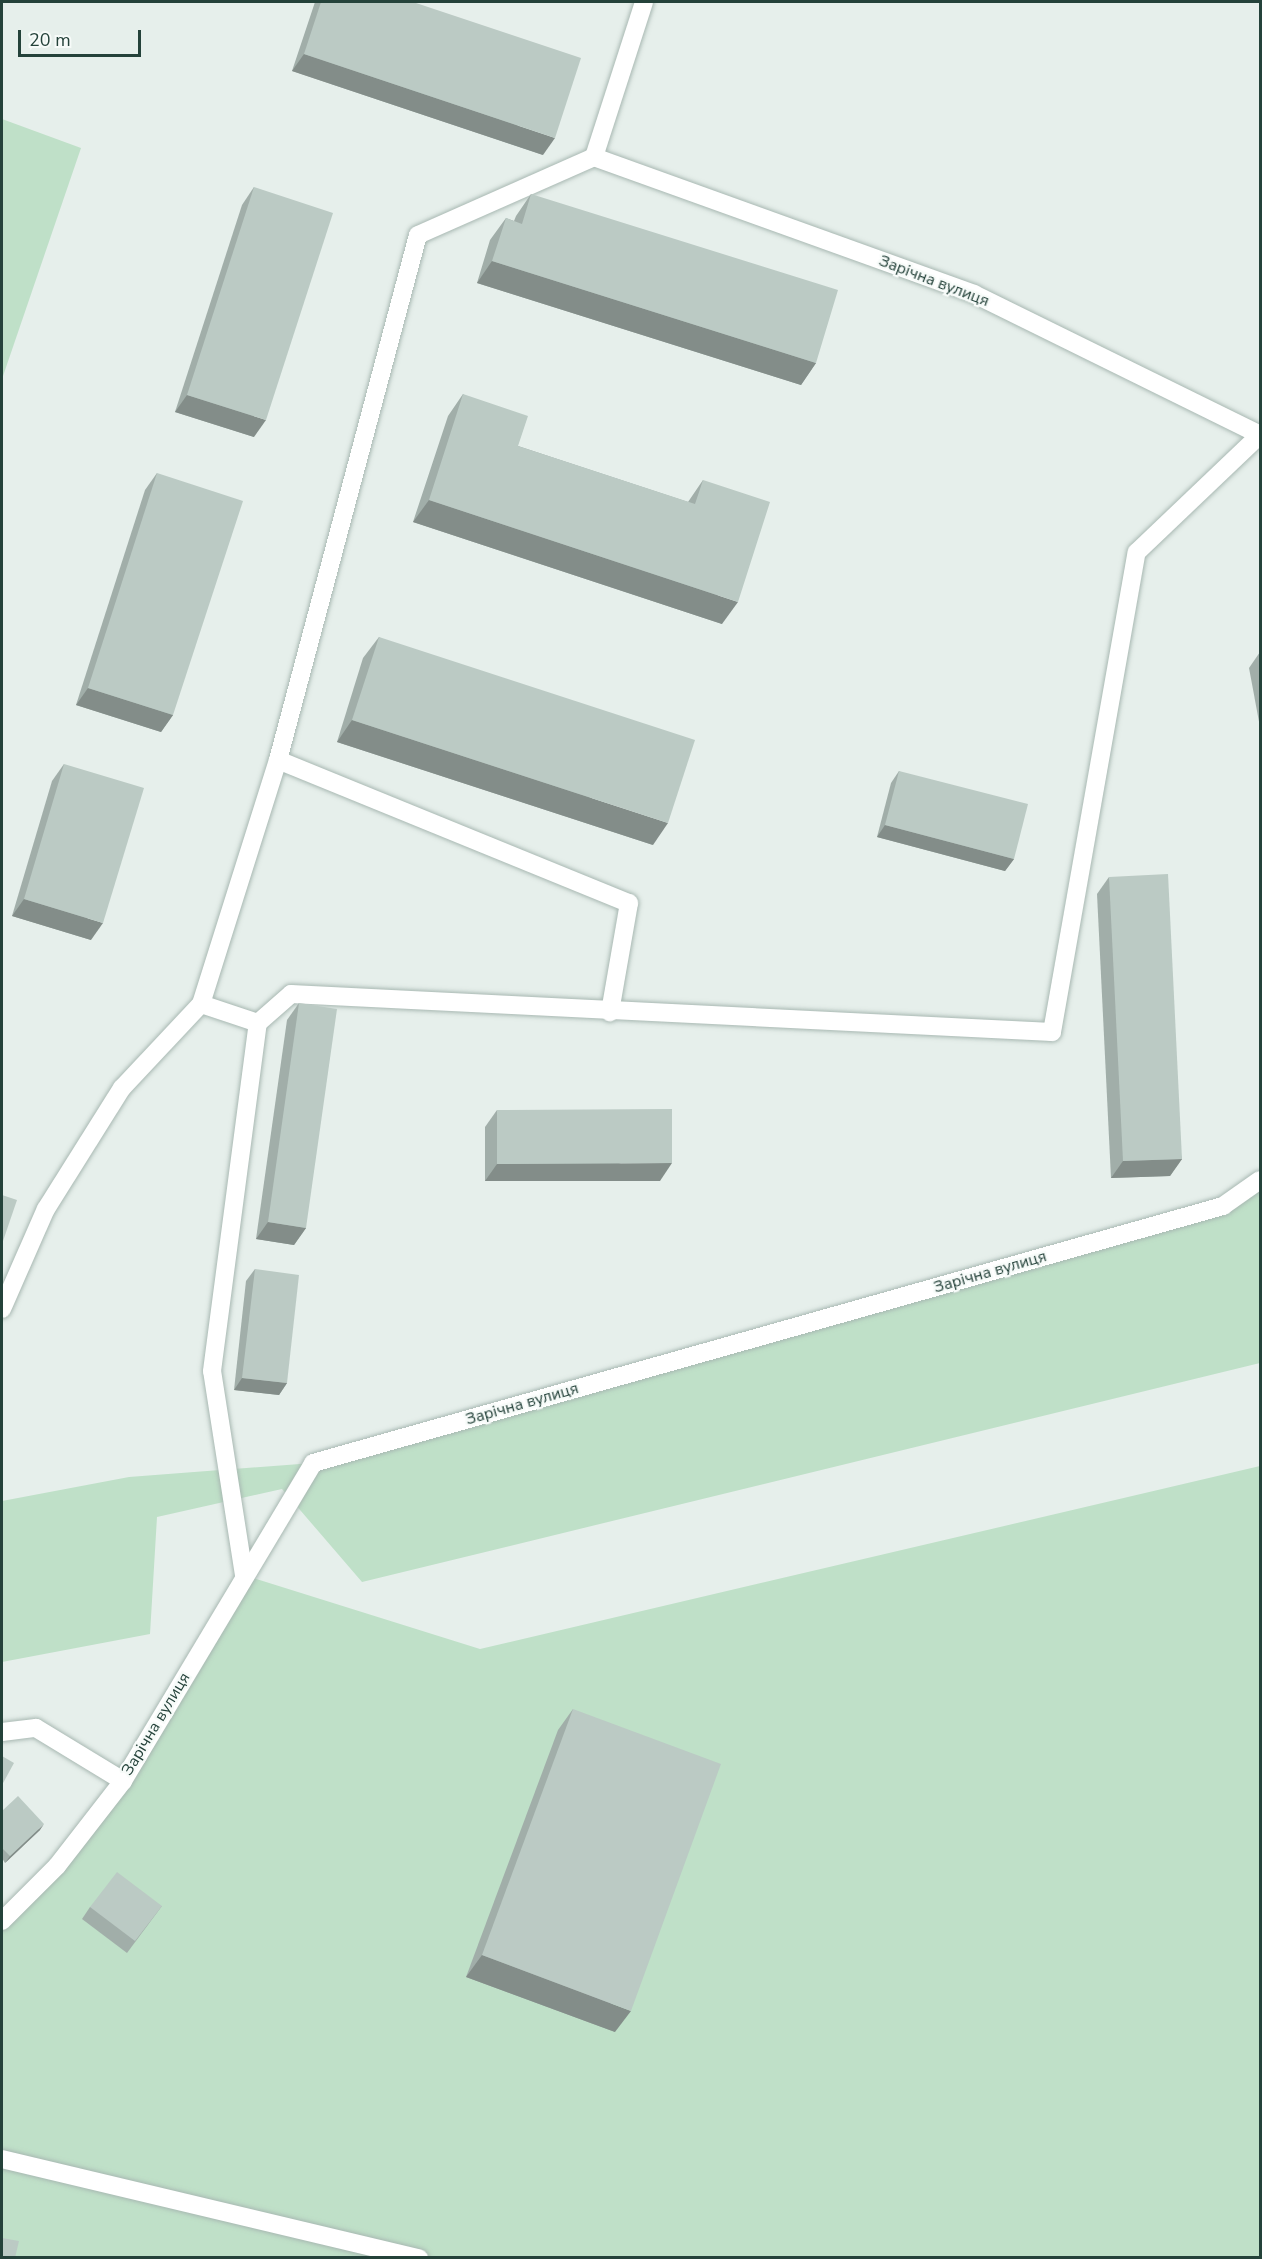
<!DOCTYPE html>
<html>
<head>
<meta charset="utf-8">
<style>
	body { margin:0 }
	#map { position:relative; width:1262px; height:2259px; overflow:hidden; background:#e6efeb; font-family:"Nunito Sans",sans-serif }
	div>[style] { position:absolute }
	.green>* { inset:0; background:#bfe0c8 }
	.roads { filter:drop-shadow(0 0 2px #a8b8b2) drop-shadow(0 0 2px #a8b8b2) }
	.lane>* { height:18px; margin:-9px; padding:0 9px; transform-origin:9px; border-radius:9px; background:#fff }
	.street>* { height:18px; margin:-9px; padding:0 9px; transform-origin:9px; border-radius:9px; background:#fff }
	.wall>* { inset:0; background:#a1aea9 }
	.shaded-wall>* { inset:0; background:#838d89 }
	.building>* { inset:0; background:#bbcac4 }
	span { translate:-50% -50%; white-space:nowrap; text-align:center; line-height:1.15; -webkit-text-stroke:4.5px #f7fbf9; paint-order:stroke }
	.street-label { font-size:16px; color:#24423a }
	.frame { position:absolute; inset:0; border:3px solid #24423a; pointer-events:none }
	.scale { position:absolute; left:18px; top:30px; width:123px; height:27px; box-sizing:border-box; border:3px solid #24423a; border-top:0; padding-left:8px; font-size:18px; line-height:21px; white-space:nowrap; color:#24423a; -webkit-text-stroke:4px #f7fbf9; paint-order:stroke }
</style>
</head>
<body>
<div id="map">
	<div class="green">
		<div style="clip-path:polygon(2px 119px,81px 148px,2px 379px)"></div>
		<div style="clip-path:polygon(1260px 1190px,1260px 1363px,362px 1582px,282px 1489px,157px 1517px,150px 1634px,2px 1662px,2px 1501px,129px 1477px,313px 1463px)"></div>
		<div style="clip-path:polygon(1260px 1466px,1260px 2257px,2px 2257px,2px 1921px,89px 1826px,244px 1575px,480px 1649px)"></div>
	</div>
	<div class="roads">
		<div class="lane">
			<div style="left:278px;top:760px;width:379px;rotate:22.2deg"></div>
			<div style="left:629px;top:903px;width:111px;rotate:99.9deg"></div>
			<div style="left:258px;top:1023px;width:44px;rotate:-41.3deg"></div>
			<div style="left:291px;top:994px;width:762px;rotate:2.86deg"></div>
			<div style="left:1052px;top:1032px;width:487px;rotate:-80deg"></div>
			<div style="left:1137px;top:552px;width:170px;rotate:-43.6deg"></div>
			<div style="left:2px;top:1309px;width:109px;rotate:-66.3deg"></div>
			<div style="left:46px;top:1209px;width:143px;rotate:-57.9deg"></div>
			<div style="left:122px;top:1088px;width:115px;rotate:-46.8deg"></div>
			<div style="left:244px;top:1575px;width:206px;rotate:-98.9deg"></div>
			<div style="left:212px;top:1371px;width:351px;rotate:-82.5deg"></div>
			<div style="left:258px;top:1023px;width:60px;rotate:-161.6deg"></div>
			<div style="left:201px;top:1004px;width:256px;rotate:-72.5deg"></div>
			<div style="left:278px;top:760px;width:543px;rotate:-75.07deg"></div>
			<div style="left:418px;top:235px;width:193px;rotate:-23.9deg"></div>
			<div style="left:594px;top:157px;width:163px;rotate:-72.1deg"></div>
			<div style="left:2px;top:1732px;width:34px;rotate:-7deg"></div>
			<div style="left:36px;top:1728px;width:102px;rotate:31.3deg"></div>
			<div style="left:2px;top:2159px;width:429px;rotate:13.4deg"></div>
		</div>
		<div class="street">
			<div style="left:594px;top:157px;width:404px;rotate:19.8deg"></div>
			<div style="left:974px;top:294px;width:319px;rotate:26.2deg"></div>
			<div style="left:2px;top:1921px;width:78px;rotate:-45deg"></div>
			<div style="left:57px;top:1866px;width:108px;rotate:-52.2deg"></div>
			<div style="left:123px;top:1781px;width:370px;rotate:-59.1deg"></div>
			<div style="left:313px;top:1463px;width:946px;rotate:-15.77deg"></div>
			<div style="left:1223px;top:1206px;width:45px;rotate:-35.1deg"></div>
		</div>
	</div>
	<div class="wall">
		<div style="clip-path:polygon(315px 2px,413px 2px,543px 155px,292px 71px)"></div>
		<div style="clip-path:polygon(254px 187px,254px 437px,175px 412px,242px 205px)"></div>
		<div style="clip-path:polygon(531px 194px,816px 363px,801px 385px,477px 283px,490px 240px,506px 218px,514px 221px,516px 216px)"></div>
		<div style="clip-path:polygon(463px 394px,518px 446px,688px 502px,703px 480px,722px 624px,413px 522px,448px 416px)"></div>
		<div style="clip-path:polygon(157px 473px,173px 715px,161px 732px,76px 705px,145px 490px)"></div>
		<div style="clip-path:polygon(379px 637px,653px 845px,337px 742px,363px 658px)"></div>
		<div style="clip-path:polygon(1260px 652px,1260px 727px,1249px 668px)"></div>
		<div style="clip-path:polygon(64px 764px,91px 940px,12px 916px,52px 781px)"></div>
		<div style="clip-path:polygon(899px 771px,1014px 859px,1005px 871px,877px 837px,891px 783px)"></div>
		<div style="clip-path:polygon(1109px 877px,1182px 1159px,1170px 1176px,1111px 1178px,1097px 894px)"></div>
		<div style="clip-path:polygon(299px 1003px,306px 1228px,294px 1245px,256px 1239px,287px 1020px)"></div>
		<div style="clip-path:polygon(497px 1110px,660px 1181px,485px 1181px,485px 1127px)"></div>
		<div style="clip-path:polygon(255px 1269px,287px 1383px,279px 1395px,234px 1390px,246px 1281px)"></div>
		<div style="clip-path:polygon(573px 1709px,615px 2032px,466px 1977px,558px 1730px)"></div>
		<div style="clip-path:polygon(2px 1811px,40px 1830px,5px 1863px,2px 1858px)"></div>
		<div style="clip-path:polygon(162px 1906px,127px 1953px,82px 1919px,90px 1907px)"></div>
	</div>
	<div class="shaded-wall">
		<div style="clip-path:polygon(304px 54px,555px 138px,543px 155px,292px 71px)"></div>
		<div style="clip-path:polygon(492px 261px,816px 363px,801px 385px,477px 283px)"></div>
		<div style="clip-path:polygon(187px 395px,266px 420px,254px 437px,175px 412px)"></div>
		<div style="clip-path:polygon(429px 500px,738px 602px,722px 624px,413px 522px)"></div>
		<div style="clip-path:polygon(88px 688px,173px 715px,161px 732px,76px 705px)"></div>
		<div style="clip-path:polygon(352px 720px,668px 823px,653px 845px,337px 742px)"></div>
		<div style="clip-path:polygon(885px 825px,1014px 859px,1005px 871px,877px 837px)"></div>
		<div style="clip-path:polygon(24px 899px,103px 923px,91px 940px,12px 916px)"></div>
		<div style="clip-path:polygon(1182px 1159px,1170px 1176px,1111px 1178px,1123px 1161px)"></div>
		<div style="clip-path:polygon(672px 1163px,660px 1181px,485px 1181px,497px 1164px)"></div>
		<div style="clip-path:polygon(268px 1222px,306px 1228px,294px 1245px,256px 1239px)"></div>
		<div style="clip-path:polygon(242px 1378px,287px 1383px,279px 1395px,234px 1390px)"></div>
		<div style="clip-path:polygon(44px 1824px,40px 1830px,5px 1863px,10px 1856px)"></div>
		<div style="clip-path:polygon(482px 1955px,631px 2011px,615px 2032px,466px 1977px)"></div>
	</div>
	<div class="building">
		<div style="clip-path:polygon(321px 2px,413px 2px,581px 58px,555px 138px,304px 54px)"></div>
		<div style="clip-path:polygon(254px 187px,333px 213px,266px 420px,187px 395px)"></div>
		<div style="clip-path:polygon(531px 194px,838px 290px,816px 363px,492px 261px,506px 218px,522px 224px)"></div>
		<div style="clip-path:polygon(463px 394px,528px 416px,518px 446px,695px 504px,703px 480px,770px 502px,738px 602px,429px 500px)"></div>
		<div style="clip-path:polygon(157px 473px,243px 501px,173px 715px,88px 688px)"></div>
		<div style="clip-path:polygon(379px 637px,695px 740px,668px 823px,352px 720px)"></div>
		<div style="clip-path:polygon(64px 764px,144px 788px,103px 923px,24px 899px)"></div>
		<div style="clip-path:polygon(899px 771px,1028px 804px,1014px 859px,885px 825px)"></div>
		<div style="clip-path:polygon(1168px 874px,1182px 1159px,1123px 1161px,1109px 877px)"></div>
		<div style="clip-path:polygon(299px 1003px,337px 1009px,306px 1228px,268px 1222px)"></div>
		<div style="clip-path:polygon(672px 1109px,672px 1163px,497px 1164px,497px 1110px)"></div>
		<div style="clip-path:polygon(2px 1195px,17px 1200px,2px 1244px)"></div>
		<div style="clip-path:polygon(255px 1269px,299px 1275px,287px 1383px,242px 1378px)"></div>
		<div style="clip-path:polygon(573px 1709px,721px 1764px,631px 2011px,482px 1955px)"></div>
		<div style="clip-path:polygon(2px 1756px,14px 1763px,2px 1785px)"></div>
		<div style="clip-path:polygon(18px 1796px,44px 1824px,10px 1856px,2px 1848px,2px 1811px)"></div>
		<div style="clip-path:polygon(117px 1872px,162px 1906px,135px 1941px,90px 1907px)"></div>
		<div style="clip-path:polygon(2px 2238px,19px 2241px,15px 2258px,2px 2258px)"></div>
	</div>
	<div class="street-label">
		<span style="left:934px;top:281px;rotate:21deg">Зарічна вулиця</span>
		<span style="left:990px;top:1272px;rotate:-16deg">Зарічна вулиця</span>
		<span style="left:522px;top:1404px;rotate:-16deg">Зарічна вулиця</span>
		<span style="left:156px;top:1724px;rotate:-59deg">Зарічна вулиця</span>
	</div>
	<div class="frame"></div>
	<div class="scale">20 m</div>
</div>
</body>
</html>
